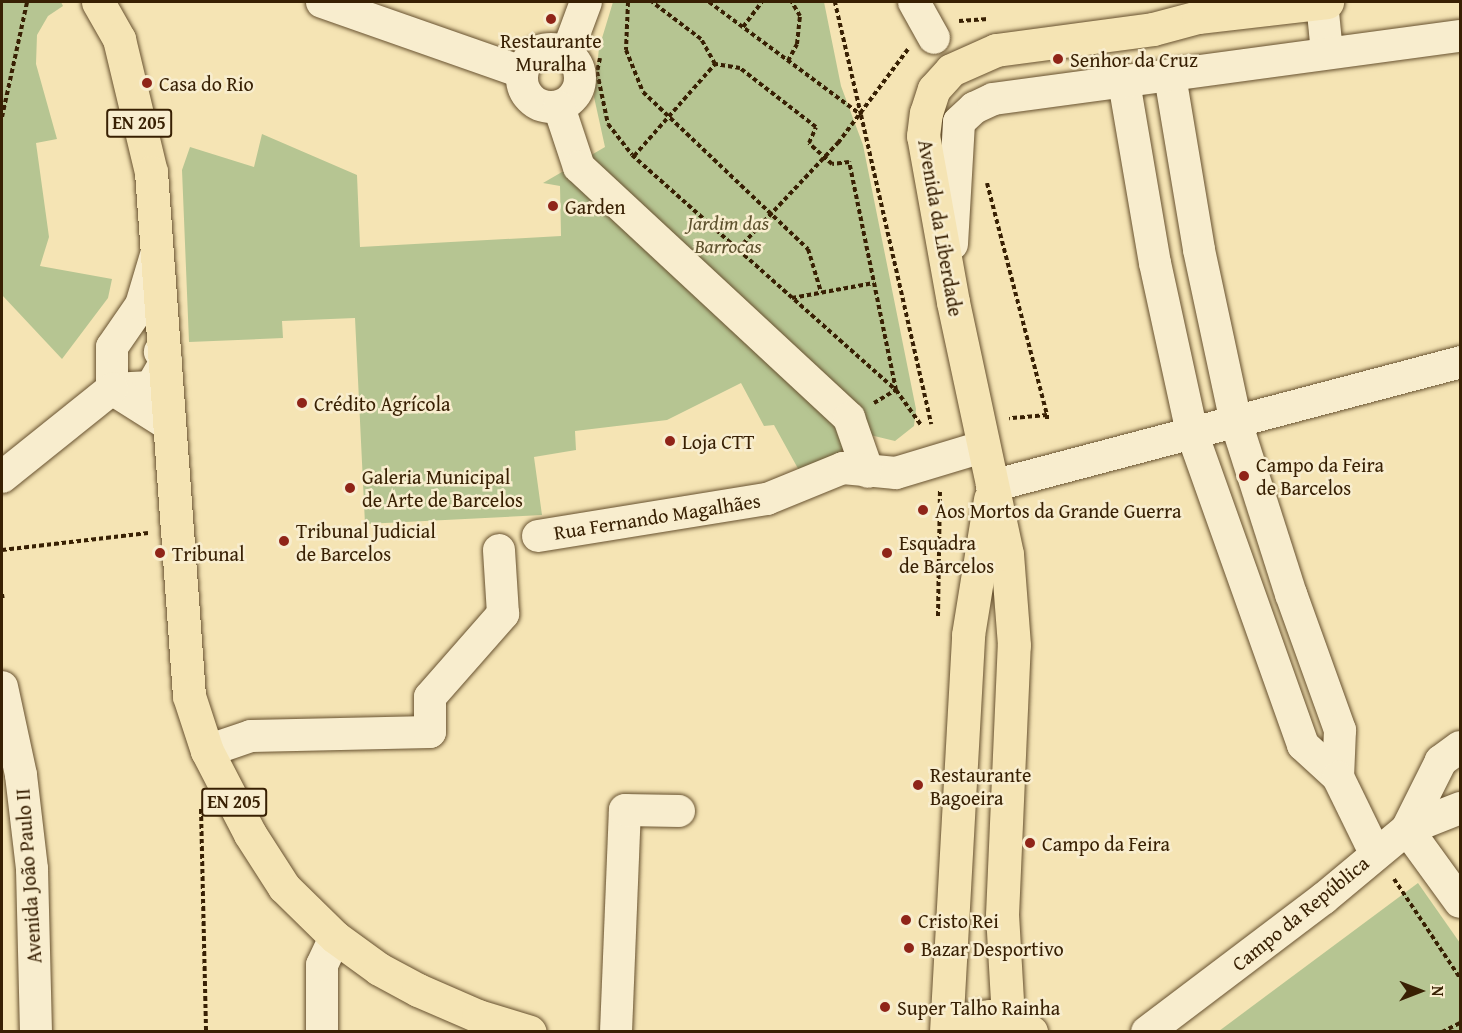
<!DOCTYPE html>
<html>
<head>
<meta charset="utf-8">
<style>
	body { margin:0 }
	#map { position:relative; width:1462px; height:1033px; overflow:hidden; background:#f5e4b4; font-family:"Gentium Book Plus",serif }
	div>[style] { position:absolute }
	.green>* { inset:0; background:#b6c592 }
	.path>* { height:4px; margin-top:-2px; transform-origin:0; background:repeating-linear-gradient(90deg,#382003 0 4.5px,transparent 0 7.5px) }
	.roads { filter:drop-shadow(0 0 2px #67512f) drop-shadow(0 0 2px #67512f) }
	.minor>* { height:32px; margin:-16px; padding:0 16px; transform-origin:16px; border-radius:16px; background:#f8edce }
	.minor>.ring { margin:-16px; padding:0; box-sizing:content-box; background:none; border:32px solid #f8edce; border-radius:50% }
	.major>* { height:33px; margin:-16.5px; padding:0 16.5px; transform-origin:16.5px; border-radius:16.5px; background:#f5e4b4 }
	.dots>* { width:16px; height:16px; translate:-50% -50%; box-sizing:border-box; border:3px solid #f8edce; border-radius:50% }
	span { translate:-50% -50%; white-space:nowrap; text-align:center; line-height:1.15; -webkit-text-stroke:5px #f8edce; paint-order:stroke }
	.shield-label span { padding:2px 4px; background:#f8edce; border:2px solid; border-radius:4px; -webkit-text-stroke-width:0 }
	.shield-label { font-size:18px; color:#382003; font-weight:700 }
	.poi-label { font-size:20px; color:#382003 }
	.left { translate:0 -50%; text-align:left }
	.park-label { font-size:20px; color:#5e522e; font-style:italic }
	.street-label { font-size:20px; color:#382003 }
	.frame { position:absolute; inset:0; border:3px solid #382003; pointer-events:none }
	.north { position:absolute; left:1390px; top:961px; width:60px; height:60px; -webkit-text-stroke:4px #f8edce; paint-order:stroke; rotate:90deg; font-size:16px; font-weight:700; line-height:24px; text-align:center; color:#382003 }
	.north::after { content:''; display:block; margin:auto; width:21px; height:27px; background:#382003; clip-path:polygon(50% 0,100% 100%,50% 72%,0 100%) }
</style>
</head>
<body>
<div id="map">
	<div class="green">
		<div style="clip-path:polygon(2px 2px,61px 2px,63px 6px,48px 16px,37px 35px,36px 64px,57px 139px,36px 143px,49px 237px,40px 266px,112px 279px,108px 298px,62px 359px,2px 295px)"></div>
		<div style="clip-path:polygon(613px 2px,824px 2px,841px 86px,863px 145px,916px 409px,914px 426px,895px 441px,870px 435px,801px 474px,774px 425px,764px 426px,741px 383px,667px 420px,575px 431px,576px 450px,534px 457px,542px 515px,365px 524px,355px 318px,282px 321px,283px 338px,189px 342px,182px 170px,190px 147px,254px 167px,262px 134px,357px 175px,360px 247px,561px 236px,560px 186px,543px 183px,605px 147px,594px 97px,599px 48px)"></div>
		<div style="clip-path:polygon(1418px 883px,1460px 943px,1460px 1031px,1219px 1031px)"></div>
	</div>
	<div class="path">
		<div style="left:628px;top:2px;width:48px;rotate:92.4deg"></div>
		<div style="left:626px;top:50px;width:45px;rotate:68deg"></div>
		<div style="left:643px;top:92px;width:228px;rotate:43.6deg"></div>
		<div style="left:808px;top:249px;width:45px;rotate:73.2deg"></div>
		<div style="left:709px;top:2px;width:189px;rotate:36.6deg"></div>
		<div style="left:861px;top:115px;width:116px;rotate:-103deg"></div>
		<div style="left:959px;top:21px;width:29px;rotate:-4deg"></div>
		<div style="left:743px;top:27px;width:31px;rotate:-53deg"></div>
		<div style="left:600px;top:58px;width:14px;rotate:102deg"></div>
		<div style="left:597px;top:72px;width:53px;rotate:78.1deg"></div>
		<div style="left:608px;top:124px;width:39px;rotate:52deg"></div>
		<div style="left:632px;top:155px;width:353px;rotate:41.7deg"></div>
		<div style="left:896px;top:390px;width:233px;rotate:-101.6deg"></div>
		<div style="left:849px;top:162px;width:17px;rotate:173deg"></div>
		<div style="left:832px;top:164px;width:31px;rotate:-138deg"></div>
		<div style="left:809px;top:143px;width:17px;rotate:-66deg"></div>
		<div style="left:816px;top:127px;width:96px;rotate:-142.2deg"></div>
		<div style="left:740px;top:68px;width:25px;rotate:-171deg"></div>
		<div style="left:715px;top:64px;width:29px;rotate:-119deg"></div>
		<div style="left:701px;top:39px;width:61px;rotate:-142.9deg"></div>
		<div style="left:788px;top:61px;width:19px;rotate:-62deg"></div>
		<div style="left:797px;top:44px;width:28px;rotate:-84deg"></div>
		<div style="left:800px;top:16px;width:16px;rotate:-120deg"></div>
		<div style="left:861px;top:115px;width:317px;rotate:77.2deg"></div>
		<div style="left:2px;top:117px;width:118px;rotate:-77.7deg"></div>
		<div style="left:634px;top:156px;width:123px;rotate:-48.6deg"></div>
		<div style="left:987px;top:183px;width:240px;rotate:75.5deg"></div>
		<div style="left:1047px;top:415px;width:38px;rotate:175deg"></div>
		<div style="left:738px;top:249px;width:146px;rotate:-46.7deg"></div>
		<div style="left:838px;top:143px;width:117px;rotate:-53.3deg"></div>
		<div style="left:792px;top:298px;width:83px;rotate:-10.4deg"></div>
		<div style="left:874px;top:403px;width:26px;rotate:-31deg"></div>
		<div style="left:896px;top:390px;width:43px;rotate:54.5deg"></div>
		<div style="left:1047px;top:415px;width:7px;rotate:90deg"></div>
		<div style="left:2px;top:550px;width:147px;rotate:-6.6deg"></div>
		<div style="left:2px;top:594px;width:7px;rotate:82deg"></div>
		<div style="left:938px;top:616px;width:125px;rotate:-89.1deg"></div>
		<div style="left:201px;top:809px;width:223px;rotate:88.7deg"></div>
		<div style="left:1394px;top:879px;width:119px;rotate:56.3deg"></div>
		<div style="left:1442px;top:1032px;width:20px;rotate:-27deg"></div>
	</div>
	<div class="roads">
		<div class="minor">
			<div style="left:322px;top:2px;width:212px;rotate:19.3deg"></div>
			<div style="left:914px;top:2px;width:41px;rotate:60.9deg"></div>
			<div style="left:1322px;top:2px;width:51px;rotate:84.4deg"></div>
			<div class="ring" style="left:522px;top:49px;width:26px;height:26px"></div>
			<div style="left:567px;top:53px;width:54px;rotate:-69.6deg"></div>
			<div style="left:1170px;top:76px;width:176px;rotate:80.5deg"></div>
			<div style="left:1199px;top:250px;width:176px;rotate:77.9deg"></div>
			<div style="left:1236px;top:422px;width:181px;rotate:72.3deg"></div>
			<div style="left:1291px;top:594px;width:145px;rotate:70.2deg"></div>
			<div style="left:1340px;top:730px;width:47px;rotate:92.4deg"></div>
			<div style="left:1124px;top:82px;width:184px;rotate:80.3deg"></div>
			<div style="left:1155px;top:263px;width:174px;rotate:77.7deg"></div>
			<div style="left:1192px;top:433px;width:331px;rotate:70.4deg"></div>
			<div style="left:1303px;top:745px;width:47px;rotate:42.4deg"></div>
			<div style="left:1338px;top:777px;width:85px;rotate:64deg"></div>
			<div style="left:559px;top:107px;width:63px;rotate:71.6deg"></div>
			<div style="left:579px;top:167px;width:369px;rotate:42.9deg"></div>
			<div style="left:849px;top:418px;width:57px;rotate:70.6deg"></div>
			<div style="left:952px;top:244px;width:122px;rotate:-86.7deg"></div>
			<div style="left:959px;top:122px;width:21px;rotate:-43deg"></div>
			<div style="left:974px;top:108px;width:21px;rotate:-25deg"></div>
			<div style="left:993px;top:99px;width:471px;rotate:-7.7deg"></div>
			<div style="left:112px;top:389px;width:42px;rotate:-90deg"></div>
			<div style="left:112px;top:347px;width:51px;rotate:-55.4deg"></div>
			<div style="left:141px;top:305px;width:52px;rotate:-73.3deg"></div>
			<div style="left:112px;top:389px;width:39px;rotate:-3deg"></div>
			<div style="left:151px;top:387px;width:30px;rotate:-60deg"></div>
			<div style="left:166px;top:361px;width:11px;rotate:-124deg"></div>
			<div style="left:112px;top:389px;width:67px;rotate:32.3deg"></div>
			<div style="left:2px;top:477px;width:141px;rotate:-38.7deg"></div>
			<div style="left:992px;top:486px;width:484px;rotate:-14.8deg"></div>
			<div style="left:538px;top:536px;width:232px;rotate:-9.2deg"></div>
			<div style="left:767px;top:499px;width:82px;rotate:-22.2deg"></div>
			<div style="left:843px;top:468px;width:53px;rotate:5.4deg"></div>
			<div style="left:896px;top:473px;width:90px;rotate:-16.8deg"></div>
			<div style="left:2px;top:687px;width:90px;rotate:77.8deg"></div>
			<div style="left:21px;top:775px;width:95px;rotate:83.3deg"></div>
			<div style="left:32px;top:869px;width:163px;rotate:88.6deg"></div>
			<div style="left:1460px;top:747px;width:24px;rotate:144deg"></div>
			<div style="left:1441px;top:761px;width:76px;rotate:116.6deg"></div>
			<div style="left:1407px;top:829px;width:90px;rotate:54deg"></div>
			<div style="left:207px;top:751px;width:46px;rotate:-18.8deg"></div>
			<div style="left:251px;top:736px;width:179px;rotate:-1.3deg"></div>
			<div style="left:430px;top:732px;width:35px;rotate:-90deg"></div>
			<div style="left:430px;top:697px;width:111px;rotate:-48.7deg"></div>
			<div style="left:503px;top:614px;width:64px;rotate:-93.6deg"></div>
			<div style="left:322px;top:1032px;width:67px;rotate:-90deg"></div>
			<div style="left:322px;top:965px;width:31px;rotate:-65deg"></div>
			<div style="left:616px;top:1032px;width:222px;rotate:-87.7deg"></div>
			<div style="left:625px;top:810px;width:54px;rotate:1.1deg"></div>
			<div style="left:1147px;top:1032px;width:221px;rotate:-37.1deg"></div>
			<div style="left:1323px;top:899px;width:109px;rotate:-39.8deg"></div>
			<div style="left:1407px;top:829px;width:57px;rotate:-21.6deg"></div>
		</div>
		<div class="major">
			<div style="left:98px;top:2px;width:43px;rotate:60.4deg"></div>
			<div style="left:119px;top:39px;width:137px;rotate:76.5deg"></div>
			<div style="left:151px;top:172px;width:525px;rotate:85.85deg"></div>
			<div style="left:189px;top:696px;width:58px;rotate:71.9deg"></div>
			<div style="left:207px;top:751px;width:93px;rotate:62.6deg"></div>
			<div style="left:250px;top:834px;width:63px;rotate:57.3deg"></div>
			<div style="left:284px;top:887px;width:71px;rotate:44.4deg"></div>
			<div style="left:335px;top:937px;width:54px;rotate:36deg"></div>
			<div style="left:379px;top:969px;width:44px;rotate:28.3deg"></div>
			<div style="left:418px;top:990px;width:65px;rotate:23.4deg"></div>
			<div style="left:478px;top:1016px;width:54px;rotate:17.1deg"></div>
			<div style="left:1008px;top:1018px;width:103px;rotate:-93.3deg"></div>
			<div style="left:1002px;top:915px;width:270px;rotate:-87.5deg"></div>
			<div style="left:1014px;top:645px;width:91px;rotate:-94.4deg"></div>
			<div style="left:1007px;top:554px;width:258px;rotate:-102.1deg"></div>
			<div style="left:953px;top:302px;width:169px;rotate:-100.2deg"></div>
			<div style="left:923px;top:136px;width:23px;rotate:-83deg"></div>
			<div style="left:926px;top:113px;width:25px;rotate:-72deg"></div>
			<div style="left:934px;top:89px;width:25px;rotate:-48deg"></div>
			<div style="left:951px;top:70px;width:49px;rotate:-24deg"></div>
			<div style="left:996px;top:50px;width:158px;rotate:-7.6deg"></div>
			<div style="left:1153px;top:29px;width:47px;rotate:-14.9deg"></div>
			<div style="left:1198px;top:17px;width:130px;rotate:-6.6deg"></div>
			<div style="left:946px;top:1032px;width:398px;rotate:-86.8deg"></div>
			<div style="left:968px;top:635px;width:138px;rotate:-80.8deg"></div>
			<div style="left:951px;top:1032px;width:27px;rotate:-31deg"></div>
			<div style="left:974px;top:1018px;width:17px;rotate:-7deg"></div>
			<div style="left:991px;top:1016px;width:17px;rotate:7deg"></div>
			<div style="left:1008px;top:1018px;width:27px;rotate:31deg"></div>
		</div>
	</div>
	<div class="dots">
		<div style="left:551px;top:19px;background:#8f2418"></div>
		<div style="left:1058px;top:59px;background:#8f2418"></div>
		<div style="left:147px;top:83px;background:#8f2418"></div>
		<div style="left:553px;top:206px;background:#8f2418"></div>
		<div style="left:302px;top:403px;background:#8f2418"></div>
		<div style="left:670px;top:441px;background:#8f2418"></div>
		<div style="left:1244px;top:476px;background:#8f2418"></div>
		<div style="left:350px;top:488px;background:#8f2418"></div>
		<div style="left:923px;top:510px;background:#8f2418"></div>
		<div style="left:284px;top:541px;background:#8f2418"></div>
		<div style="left:160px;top:553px;background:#8f2418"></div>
		<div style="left:887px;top:553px;background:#8f2418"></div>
		<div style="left:918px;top:785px;background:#8f2418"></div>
		<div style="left:1030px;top:843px;background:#8f2418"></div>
		<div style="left:906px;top:920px;background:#8f2418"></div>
		<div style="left:909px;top:948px;background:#8f2418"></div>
		<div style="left:885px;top:1007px;background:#8f2418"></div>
	</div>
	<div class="shield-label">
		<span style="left:139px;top:123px">EN 205</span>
		<span style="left:234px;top:802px">EN 205</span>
	</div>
	<div class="poi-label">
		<span style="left:551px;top:52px">Restaurante<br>Muralha</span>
		<span class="left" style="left:1070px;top:59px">Senhor da Cruz</span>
		<span class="left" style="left:159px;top:83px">Casa do Rio</span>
		<span class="left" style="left:565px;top:206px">Garden</span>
		<span class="left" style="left:314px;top:403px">Crédito Agrícola</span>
		<span class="left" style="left:682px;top:441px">Loja CTT</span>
		<span class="left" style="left:1256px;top:476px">Campo da Feira<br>de Barcelos</span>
		<span class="left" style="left:362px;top:488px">Galeria Municipal<br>de Arte de Barcelos</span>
		<span class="left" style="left:935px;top:510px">Aos Mortos da Grande Guerra</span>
		<span class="left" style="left:296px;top:542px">Tribunal Judicial<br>de Barcelos</span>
		<span class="left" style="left:899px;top:554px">Esquadra<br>de Barcelos</span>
		<span class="left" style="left:172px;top:553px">Tribunal</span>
		<span class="left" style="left:930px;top:786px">Restaurante<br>Bagoeira</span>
		<span class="left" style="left:1042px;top:843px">Campo da Feira</span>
		<span class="left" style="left:918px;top:920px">Cristo Rei</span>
		<span class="left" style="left:921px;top:948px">Bazar Desportivo</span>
		<span class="left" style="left:897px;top:1007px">Super Talho Rainha</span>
	</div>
	<div class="park-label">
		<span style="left:728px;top:234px">Jardim das<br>Barrocas</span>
	</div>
	<div class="street-label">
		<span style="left:941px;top:228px;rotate:80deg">Avenida da Liberdade</span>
		<span style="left:657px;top:516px;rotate:-9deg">Rua Fernando Magalhães</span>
		<span style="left:28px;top:876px;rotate:-94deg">Avenida João Paulo II</span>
		<span style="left:1300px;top:913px;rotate:-39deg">Campo da República</span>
	</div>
	<div class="frame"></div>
	<div class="north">N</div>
</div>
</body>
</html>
